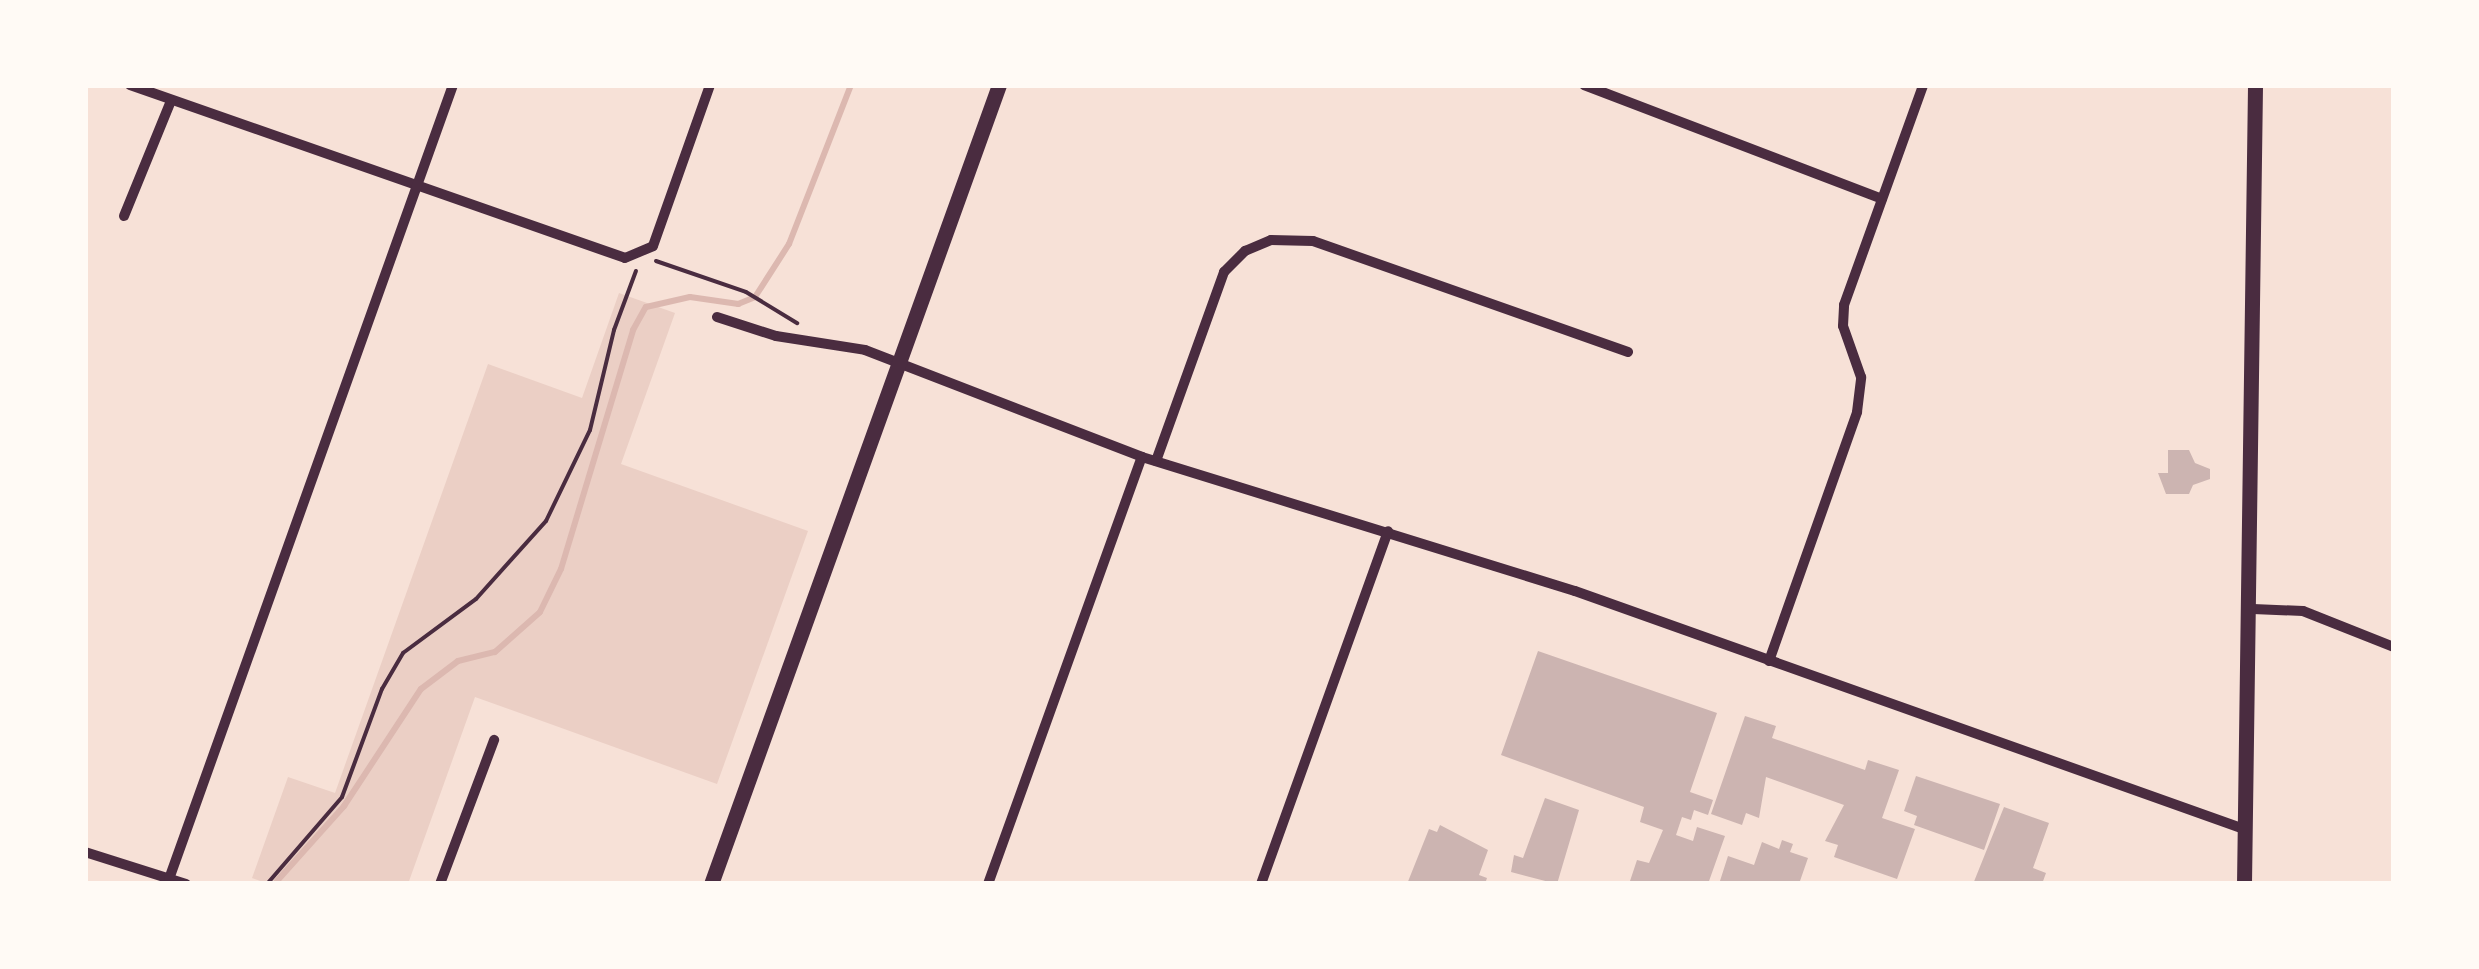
<!DOCTYPE html>
<html>
<head>
<meta charset="utf-8">
<style>
	body { margin:0 }
	#map { position:relative; width:2479px; height:969px; overflow:hidden; background:#f7e1d7; font-family:Roboto,sans-serif }
	div>[style] { position:absolute }
	.green>* { inset:0; background:#ebcfc5 }
	.stream>* { height:6px; margin:-3px; padding:0 3px; transform-origin:3px; border-radius:3px; background:#dcb8b0 }
	.building>* { inset:0; background:#ccb4b1 }
	.path>* { height:4px; margin:-2px; padding:0 2px; transform-origin:2px; border-radius:2px; background:#4a2c40 }
	.minor>* { height:10px; margin:-5px; padding:0 5px; transform-origin:5px; border-radius:5px; background:#4a2c40 }
	.secondary>* { height:15px; margin:-7.5px; padding:0 7.5px; transform-origin:7.5px; border-radius:7.5px; background:#4a2c40 }
	span { translate:-50% -50%; white-space:nowrap; text-align:center; line-height:1.15; -webkit-text-stroke:10px #fffaf5; paint-order:stroke }
	.frame { position:absolute; inset:0; border:88px solid #fffaf5; pointer-events:none }
</style>
</head>
<body>
<div id="map">
	<div class="green">
		<div style="clip-path:polygon(619px 293px,675px 313px,621px 464px,808px 531px,717px 784px,475px 697px,408px 884px,269px 884px,252px 878px,288px 777px,335px 793px,488px 364px,582px 398px)"></div>
	</div>
	<div class="stream">
		<div style="left:277px;top:881px;width:101px;rotate:-48.2deg"></div>
		<div style="left:344px;top:806px;width:140px;rotate:-56.7deg"></div>
		<div style="left:421px;top:689px;width:46px;rotate:-37.1deg"></div>
		<div style="left:458px;top:661px;width:38px;rotate:-14deg"></div>
		<div style="left:495px;top:652px;width:60px;rotate:-41.6deg"></div>
		<div style="left:540px;top:612px;width:48px;rotate:-64deg"></div>
		<div style="left:561px;top:569px;width:250px;rotate:-73.2deg"></div>
		<div style="left:633px;top:330px;width:26px;rotate:-61deg"></div>
		<div style="left:646px;top:307px;width:45px;rotate:-12.8deg"></div>
		<div style="left:690px;top:297px;width:49px;rotate:8.3deg"></div>
		<div style="left:738px;top:304px;width:18px;rotate:-22deg"></div>
		<div style="left:755px;top:297px;width:63px;rotate:-57.3deg"></div>
		<div style="left:789px;top:244px;width:171px;rotate:-68.7deg"></div>
	</div>
	<div class="building">
		<div style="clip-path:polygon(2168px 450px,2189px 450px,2195px 463px,2210px 469px,2210px 479px,2193px 485px,2189px 494px,2166px 494px,2158px 473px,2168px 473px)"></div>
		<div style="clip-path:polygon(1538px 651px,1717px 713px,1690px 792px,1713px 800px,1708px 815px,1694px 810px,1691px 820px,1682px 817px,1676px 835px,1693px 841px,1697px 827px,1725px 836px,1708px 884px,1629px 884px,1637px 860px,1649px 863px,1663px 830px,1640px 822px,1644px 807px,1501px 755px)"></div>
		<div style="clip-path:polygon(1745px 716px,1776px 726px,1772px 738px,1865px 770px,1868px 760px,1899px 770px,1882px 818px,1915px 829px,1897px 879px,1834px 857px,1838px 845px,1825px 841px,1844px 805px,1766px 777px,1759px 818px,1746px 813px,1742px 825px,1711px 814px)"></div>
		<div style="clip-path:polygon(1916px 776px,2000px 804px,1984px 850px,1914px 825px,1917px 816px,1904px 811px)"></div>
		<div style="clip-path:polygon(1545px 798px,1579px 810px,1557px 884px,1511px 872px,1514px 855px,1523px 858px)"></div>
		<div style="clip-path:polygon(2004px 807px,2049px 823px,2033px 868px,2046px 873px,2042px 884px,1973px 884px)"></div>
		<div style="clip-path:polygon(1440px 825px,1488px 850px,1479px 875px,1487px 878px,1485px 884px,1407px 884px,1429px 829px,1437px 832px)"></div>
		<div style="clip-path:polygon(1782px 840px,1793px 844px,1790px 852px,1808px 858px,1800px 881px,1808px 884px,1719px 884px,1728px 856px,1754px 865px,1762px 842px,1779px 849px)"></div>
	</div>
	<div class="path">
		<div style="left:656px;top:261px;width:95px;rotate:19deg"></div>
		<div style="left:746px;top:292px;width:60px;rotate:31.3deg"></div>
		<div style="left:267px;top:884px;width:115px;rotate:-49.2deg"></div>
		<div style="left:342px;top:797px;width:115px;rotate:-69.7deg"></div>
		<div style="left:382px;top:689px;width:42px;rotate:-59.7deg"></div>
		<div style="left:403px;top:653px;width:91px;rotate:-36.5deg"></div>
		<div style="left:476px;top:599px;width:105px;rotate:-48.1deg"></div>
		<div style="left:546px;top:521px;width:101px;rotate:-64.2deg"></div>
		<div style="left:590px;top:430px;width:103px;rotate:-76.5deg"></div>
		<div style="left:614px;top:330px;width:63px;rotate:-69.6deg"></div>
	</div>
	<div class="minor">
		<div style="left:130px;top:85px;width:524px;rotate:19.26deg"></div>
		<div style="left:625px;top:258px;width:30px;rotate:-23deg"></div>
		<div style="left:653px;top:246px;width:171px;rotate:-70.5deg"></div>
		<div style="left:1584px;top:85px;width:319px;rotate:20.9deg"></div>
		<div style="left:124px;top:216px;width:124px;rotate:-67.8deg"></div>
		<div style="left:717px;top:317px;width:62px;rotate:17.9deg"></div>
		<div style="left:776px;top:336px;width:90px;rotate:8.9deg"></div>
		<div style="left:865px;top:350px;width:297px;rotate:21.1deg"></div>
		<div style="left:1142px;top:457px;width:453px;rotate:17.2deg"></div>
		<div style="left:1575px;top:591px;width:713px;rotate:19.58deg"></div>
		<div style="left:1156px;top:461px;width:201px;rotate:-70.2deg"></div>
		<div style="left:1224px;top:272px;width:30px;rotate:-45deg"></div>
		<div style="left:1245px;top:251px;width:28px;rotate:-23deg"></div>
		<div style="left:1271px;top:240px;width:42px;rotate:1.4deg"></div>
		<div style="left:1313px;top:241px;width:334px;rotate:19.4deg"></div>
		<div style="left:2253px;top:609px;width:50px;rotate:2.3deg"></div>
		<div style="left:2303px;top:611px;width:98px;rotate:21.6deg"></div>
		<div style="left:1769px;top:661px;width:264px;rotate:-70.5deg"></div>
		<div style="left:1857px;top:412px;width:35px;rotate:-83deg"></div>
		<div style="left:1861px;top:377px;width:54px;rotate:-109.4deg"></div>
		<div style="left:1843px;top:326px;width:21px;rotate:-87deg"></div>
		<div style="left:1844px;top:305px;width:234px;rotate:-70.2deg"></div>
		<div style="left:85px;top:852px;width:106px;rotate:17.6deg"></div>
		<div style="left:169px;top:879px;width:843px;rotate:-70.32deg"></div>
		<div style="left:440px;top:884px;width:154px;rotate:-69.4deg"></div>
		<div style="left:988px;top:884px;width:454px;rotate:-70.2deg"></div>
		<div style="left:1261px;top:884px;width:375px;rotate:-70.2deg"></div>
	</div>
	<div class="secondary">
		<div style="left:711px;top:884px;width:849px;rotate:-70.18deg"></div>
		<div style="left:2244px;top:884px;width:799px;rotate:-89.21deg"></div>
	</div>
	<div class="frame"></div>
</div>
</body>
</html>
